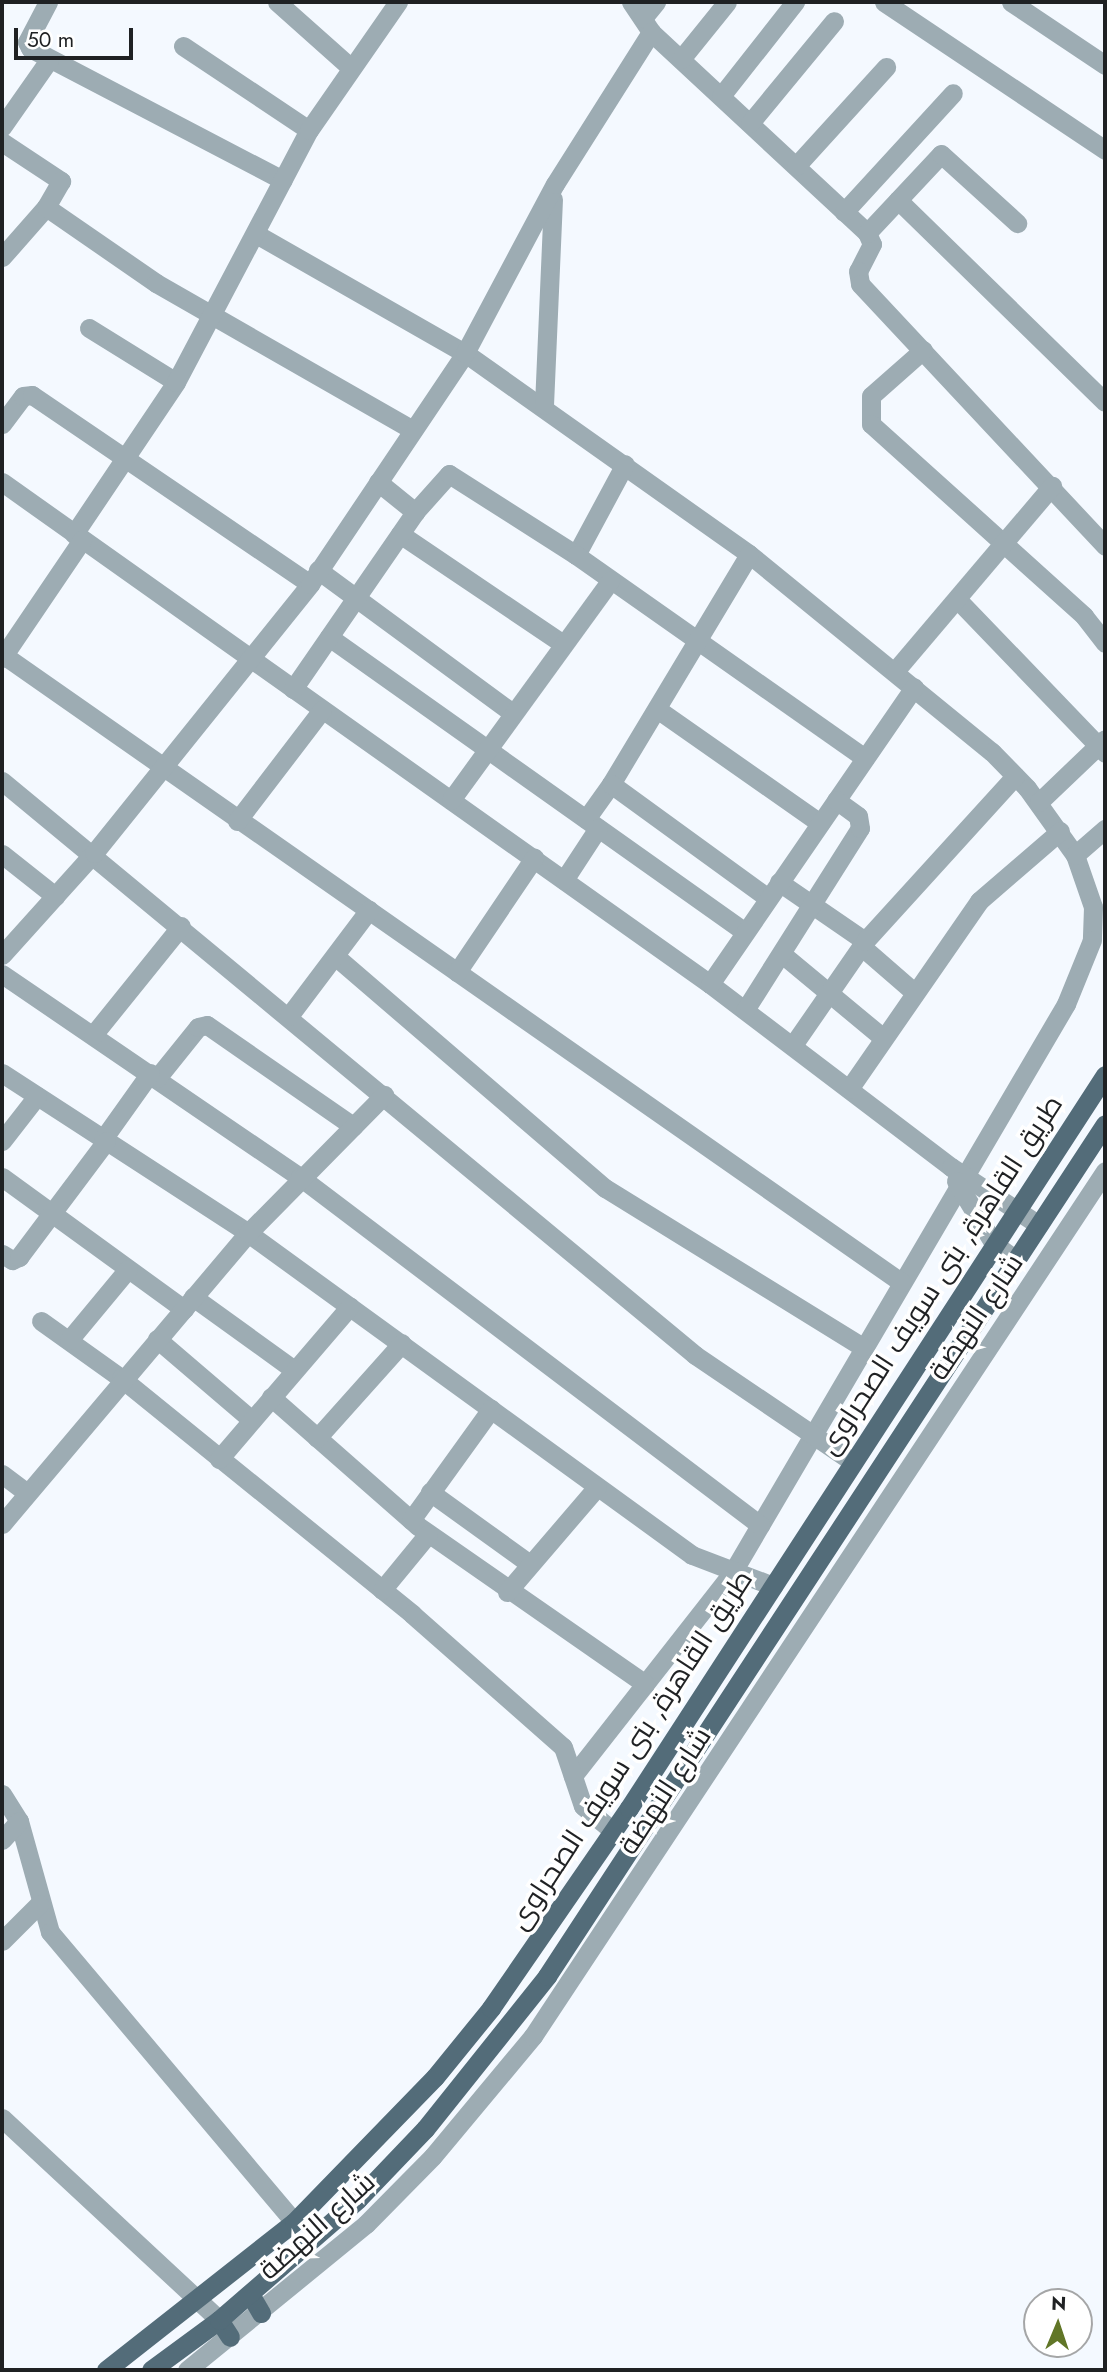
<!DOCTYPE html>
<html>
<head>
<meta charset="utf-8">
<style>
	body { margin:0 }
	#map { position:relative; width:1107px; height:2372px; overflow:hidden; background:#f4f9ff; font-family:Jost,Cairo,sans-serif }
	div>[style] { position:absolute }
	.minor>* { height:19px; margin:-9.5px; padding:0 9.5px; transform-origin:9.5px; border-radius:9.5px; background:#9dacb3 }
	.primary>* { height:19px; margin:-9.5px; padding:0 9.5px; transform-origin:9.5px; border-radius:9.5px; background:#536c79 }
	span { translate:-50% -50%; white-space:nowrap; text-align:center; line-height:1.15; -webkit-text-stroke:7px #fff; paint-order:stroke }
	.street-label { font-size:28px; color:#1f2123 }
	.frame { position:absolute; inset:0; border:4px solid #1f2123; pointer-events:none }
	.north { position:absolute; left:1023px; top:2288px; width:70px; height:70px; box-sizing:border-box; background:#fff; border:2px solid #a5a6a7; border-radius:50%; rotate:2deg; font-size:19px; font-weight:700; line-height:28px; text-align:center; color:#1f2123 }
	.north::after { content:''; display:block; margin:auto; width:24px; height:32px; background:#617627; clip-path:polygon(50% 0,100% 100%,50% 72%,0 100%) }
	.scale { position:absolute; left:14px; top:28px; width:119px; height:32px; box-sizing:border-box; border:4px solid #1f2123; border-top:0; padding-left:9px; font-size:21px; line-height:24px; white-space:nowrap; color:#1f2123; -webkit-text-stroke:5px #fff; paint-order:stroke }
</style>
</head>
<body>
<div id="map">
	<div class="minor">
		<div style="left:48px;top:2px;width:45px;rotate:117.7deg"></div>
		<div style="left:27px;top:42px;width:7px;rotate:63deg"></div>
		<div style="left:30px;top:48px;width:285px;rotate:27.6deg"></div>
		<div style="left:277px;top:2px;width:98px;rotate:41.7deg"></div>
		<div style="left:631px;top:2px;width:36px;rotate:56deg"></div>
		<div style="left:651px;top:32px;width:295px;rotate:42.9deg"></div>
		<div style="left:867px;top:233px;width:12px;rotate:66deg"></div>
		<div style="left:872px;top:244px;width:30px;rotate:117deg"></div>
		<div style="left:858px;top:271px;width:13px;rotate:81deg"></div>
		<div style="left:860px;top:284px;width:359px;rotate:46.9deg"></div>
		<div style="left:884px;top:2px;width:266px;rotate:33.8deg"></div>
		<div style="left:1011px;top:2px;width:113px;rotate:33.8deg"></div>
		<div style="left:643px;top:18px;width:21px;rotate:-51deg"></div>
		<div style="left:183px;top:46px;width:151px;rotate:33.7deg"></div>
		<div style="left:681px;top:59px;width:73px;rotate:-51.1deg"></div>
		<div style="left:721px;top:96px;width:120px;rotate:-51.8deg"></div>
		<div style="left:750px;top:123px;width:132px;rotate:-50.5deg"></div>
		<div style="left:2px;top:127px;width:82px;rotate:-55deg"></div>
		<div style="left:2px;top:142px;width:71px;rotate:33.5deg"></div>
		<div style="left:61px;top:181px;width:30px;rotate:120deg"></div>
		<div style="left:46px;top:207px;width:67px;rotate:131.3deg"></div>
		<div style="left:796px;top:166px;width:134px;rotate:-47.7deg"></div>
		<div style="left:898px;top:200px;width:289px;rotate:44.3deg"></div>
		<div style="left:46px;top:207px;width:134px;rotate:34.6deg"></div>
		<div style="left:156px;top:283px;width:296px;rotate:29.8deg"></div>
		<div style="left:844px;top:212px;width:161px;rotate:-47.5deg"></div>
		<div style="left:867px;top:233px;width:108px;rotate:-46.9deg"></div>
		<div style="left:941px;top:154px;width:103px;rotate:42.2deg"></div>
		<div style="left:256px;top:234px;width:241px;rotate:29.7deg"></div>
		<div style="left:465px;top:353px;width:348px;rotate:35.3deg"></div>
		<div style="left:749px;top:554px;width:313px;rotate:39.2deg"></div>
		<div style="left:992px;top:752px;width:50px;rotate:45.8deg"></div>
		<div style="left:1027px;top:788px;width:82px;rotate:54.4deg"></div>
		<div style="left:1075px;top:855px;width:55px;rotate:70.9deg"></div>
		<div style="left:1093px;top:907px;width:33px;rotate:92deg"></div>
		<div style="left:1092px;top:940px;width:69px;rotate:112.1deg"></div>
		<div style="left:1066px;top:1004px;width:660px;rotate:120.41deg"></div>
		<div style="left:732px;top:1573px;width:258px;rotate:128.1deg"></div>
		<div style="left:89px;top:328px;width:102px;rotate:31.8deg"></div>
		<div style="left:923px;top:350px;width:69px;rotate:138.5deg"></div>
		<div style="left:871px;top:396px;width:28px;rotate:90deg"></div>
		<div style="left:871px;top:424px;width:287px;rotate:42deg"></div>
		<div style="left:1084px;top:616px;width:34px;rotate:52deg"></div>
		<div style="left:544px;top:405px;width:206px;rotate:-87.5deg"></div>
		<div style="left:2px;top:424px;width:35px;rotate:-53deg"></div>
		<div style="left:23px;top:396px;width:9px;rotate:-6deg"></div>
		<div style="left:32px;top:395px;width:336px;rotate:34.2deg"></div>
		<div style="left:2px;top:482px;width:868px;rotate:35.34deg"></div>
		<div style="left:710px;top:984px;width:303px;rotate:37.2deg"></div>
		<div style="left:951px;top:1167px;width:105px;rotate:33.4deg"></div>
		<div style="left:378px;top:482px;width:48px;rotate:39deg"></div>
		<div style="left:74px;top:534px;width:183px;rotate:-56.1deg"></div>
		<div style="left:176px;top:382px;width:285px;rotate:-62.2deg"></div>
		<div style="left:309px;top:130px;width:156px;rotate:-55.2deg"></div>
		<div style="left:400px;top:534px;width:197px;rotate:34deg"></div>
		<div style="left:576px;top:555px;width:103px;rotate:-61.7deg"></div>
		<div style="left:318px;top:570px;width:242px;rotate:36.3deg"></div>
		<div style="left:957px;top:599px;width:214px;rotate:46.1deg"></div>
		<div style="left:329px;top:637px;width:510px;rotate:35.34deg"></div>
		<div style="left:2px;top:654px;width:1097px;rotate:34.94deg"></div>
		<div style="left:2px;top:658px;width:143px;rotate:-55.9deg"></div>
		<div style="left:895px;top:671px;width:243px;rotate:-49.7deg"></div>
		<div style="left:293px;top:689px;width:215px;rotate:-55.4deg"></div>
		<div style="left:415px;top:512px;width:51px;rotate:-48.2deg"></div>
		<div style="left:449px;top:474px;width:151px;rotate:32.5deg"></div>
		<div style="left:576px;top:555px;width:353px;rotate:35.1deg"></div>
		<div style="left:657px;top:709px;width:199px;rotate:35deg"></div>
		<div style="left:2px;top:781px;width:900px;rotate:39.63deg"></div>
		<div style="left:695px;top:1355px;width:191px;rotate:34.1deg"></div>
		<div style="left:611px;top:784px;width:268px;rotate:-59deg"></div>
		<div style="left:451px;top:800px;width:271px;rotate:-54deg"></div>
		<div style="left:1039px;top:802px;width:91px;rotate:-43.7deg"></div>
		<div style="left:586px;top:819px;width:43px;rotate:-54.5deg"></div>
		<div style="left:611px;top:784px;width:194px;rotate:36deg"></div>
		<div style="left:237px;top:821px;width:140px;rotate:-52.6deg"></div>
		<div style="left:2px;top:854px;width:68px;rotate:38.4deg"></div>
		<div style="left:1075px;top:855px;width:40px;rotate:-41deg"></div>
		<div style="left:564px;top:880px;width:62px;rotate:-56.8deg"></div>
		<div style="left:779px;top:882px;width:104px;rotate:34.5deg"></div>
		<div style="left:861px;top:946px;width:70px;rotate:41deg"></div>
		<div style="left:782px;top:954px;width:131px;rotate:39.7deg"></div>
		<div style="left:2px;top:955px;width:137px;rotate:-48deg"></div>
		<div style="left:94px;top:853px;width:345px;rotate:-51.2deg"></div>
		<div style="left:310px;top:584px;width:278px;rotate:-56.1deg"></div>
		<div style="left:465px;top:353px;width:191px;rotate:-62deg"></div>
		<div style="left:555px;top:184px;width:180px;rotate:-57.7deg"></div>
		<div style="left:335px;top:956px;width:356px;rotate:40.7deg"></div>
		<div style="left:605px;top:1188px;width:302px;rotate:31.7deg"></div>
		<div style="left:457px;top:972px;width:138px;rotate:-56deg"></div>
		<div style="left:2px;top:974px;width:361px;rotate:34.3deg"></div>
		<div style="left:300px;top:1177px;width:577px;rotate:37.11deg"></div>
		<div style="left:710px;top:984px;width:360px;rotate:-55.5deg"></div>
		<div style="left:745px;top:1010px;width:215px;rotate:-57.7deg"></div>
		<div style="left:860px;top:828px;width:12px;rotate:-99deg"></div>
		<div style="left:858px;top:816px;width:27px;rotate:-144deg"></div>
		<div style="left:289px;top:1016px;width:133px;rotate:-53deg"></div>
		<div style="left:93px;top:1035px;width:140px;rotate:-51.1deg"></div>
		<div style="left:793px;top:1045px;width:126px;rotate:-55.3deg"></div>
		<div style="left:865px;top:941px;width:223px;rotate:-47.7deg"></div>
		<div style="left:2px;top:1073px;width:293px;rotate:33deg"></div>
		<div style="left:248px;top:1233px;width:548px;rotate:35.95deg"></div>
		<div style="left:692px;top:1555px;width:87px;rotate:20.9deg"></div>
		<div style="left:157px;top:1078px;width:65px;rotate:-51.2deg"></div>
		<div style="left:198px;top:1027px;width:9px;rotate:-13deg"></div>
		<div style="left:207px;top:1025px;width:178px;rotate:34.7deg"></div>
		<div style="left:849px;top:1089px;width:229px;rotate:-55.3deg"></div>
		<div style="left:979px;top:901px;width:107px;rotate:-40.8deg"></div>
		<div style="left:103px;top:1139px;width:81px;rotate:-54.5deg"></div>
		<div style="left:2px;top:1141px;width:57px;rotate:-52.1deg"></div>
		<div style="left:2px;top:1177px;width:225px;rotate:36deg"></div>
		<div style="left:956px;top:1181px;width:74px;rotate:58.9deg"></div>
		<div style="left:994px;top:1244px;width:27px;rotate:36deg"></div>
		<div style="left:2px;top:1254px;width:12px;rotate:31deg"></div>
		<div style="left:12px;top:1260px;width:8px;rotate:-23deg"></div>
		<div style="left:19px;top:1257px;width:145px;rotate:-53.1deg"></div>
		<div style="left:193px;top:1297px;width:123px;rotate:35.8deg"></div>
		<div style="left:41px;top:1321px;width:98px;rotate:35.5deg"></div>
		<div style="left:121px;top:1378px;width:375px;rotate:39deg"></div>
		<div style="left:412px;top:1614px;width:201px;rotate:41.4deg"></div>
		<div style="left:563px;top:1747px;width:62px;rotate:71.3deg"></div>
		<div style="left:583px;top:1806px;width:39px;rotate:40deg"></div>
		<div style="left:157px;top:1339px;width:125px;rotate:40.5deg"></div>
		<div style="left:69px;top:1340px;width:92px;rotate:-50.3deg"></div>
		<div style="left:271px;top:1397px;width:196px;rotate:41.3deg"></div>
		<div style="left:418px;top:1526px;width:277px;rotate:34.8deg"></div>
		<div style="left:317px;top:1438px;width:127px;rotate:-48.2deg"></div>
		<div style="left:219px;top:1459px;width:201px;rotate:-49.4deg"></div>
		<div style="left:2px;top:1474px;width:30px;rotate:37deg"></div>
		<div style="left:430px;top:1492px;width:123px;rotate:35.8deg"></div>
		<div style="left:411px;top:1520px;width:137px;rotate:-54.2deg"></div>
		<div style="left:2px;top:1524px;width:381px;rotate:-49.8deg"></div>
		<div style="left:248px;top:1233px;width:194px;rotate:-45.4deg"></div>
		<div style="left:382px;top:1590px;width:72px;rotate:-50.6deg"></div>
		<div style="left:507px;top:1592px;width:138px;rotate:-49.4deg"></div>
		<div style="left:2px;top:1794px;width:32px;rotate:58deg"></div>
		<div style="left:19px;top:1821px;width:115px;rotate:74.4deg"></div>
		<div style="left:50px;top:1932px;width:379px;rotate:49.9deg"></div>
		<div style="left:2px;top:1840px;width:25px;rotate:-48deg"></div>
		<div style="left:2px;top:1941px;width:52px;rotate:-45deg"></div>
		<div style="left:2px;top:2118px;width:296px;rotate:42.9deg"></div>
		<div style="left:187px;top:2370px;width:231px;rotate:-39.2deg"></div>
		<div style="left:366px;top:2224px;width:95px;rotate:-45.4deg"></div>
		<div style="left:433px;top:2156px;width:156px;rotate:-50.2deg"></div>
		<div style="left:533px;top:2036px;width:1037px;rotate:-56.52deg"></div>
	</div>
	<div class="primary">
		<div style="left:250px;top:2294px;width:22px;rotate:60deg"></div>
		<div style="left:219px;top:2320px;width:20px;rotate:57deg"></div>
		<div style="left:106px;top:2370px;width:239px;rotate:-38.2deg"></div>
		<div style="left:294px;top:2222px;width:202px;rotate:-45.8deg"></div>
		<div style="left:435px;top:2077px;width:89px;rotate:-50.9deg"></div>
		<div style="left:491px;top:2008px;width:243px;rotate:-55.4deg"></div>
		<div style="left:629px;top:1808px;width:874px;rotate:-57deg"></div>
		<div style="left:151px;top:2370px;width:84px;rotate:-36.3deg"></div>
		<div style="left:219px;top:2320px;width:184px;rotate:-41deg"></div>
		<div style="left:358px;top:2199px;width:97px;rotate:-46.3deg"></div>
		<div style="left:425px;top:2129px;width:196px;rotate:-51.4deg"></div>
		<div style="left:547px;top:1976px;width:1018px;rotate:-56.78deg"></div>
	</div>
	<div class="street-label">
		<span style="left:941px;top:1275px;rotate:-57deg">طريق القاهرة, بنى سويف الصحراوى</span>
		<span style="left:976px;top:1317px;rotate:-56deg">شارع النهضة</span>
		<span style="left:631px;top:1750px;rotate:-57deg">طريق القاهرة, بنى سويف الصحراوى</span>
		<span style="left:665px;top:1791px;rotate:-57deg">شارع النهضة</span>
		<span style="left:317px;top:2226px;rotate:-42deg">شارع النهضة</span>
	</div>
	<div class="frame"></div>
	<div class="north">N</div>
	<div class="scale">50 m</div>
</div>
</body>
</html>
